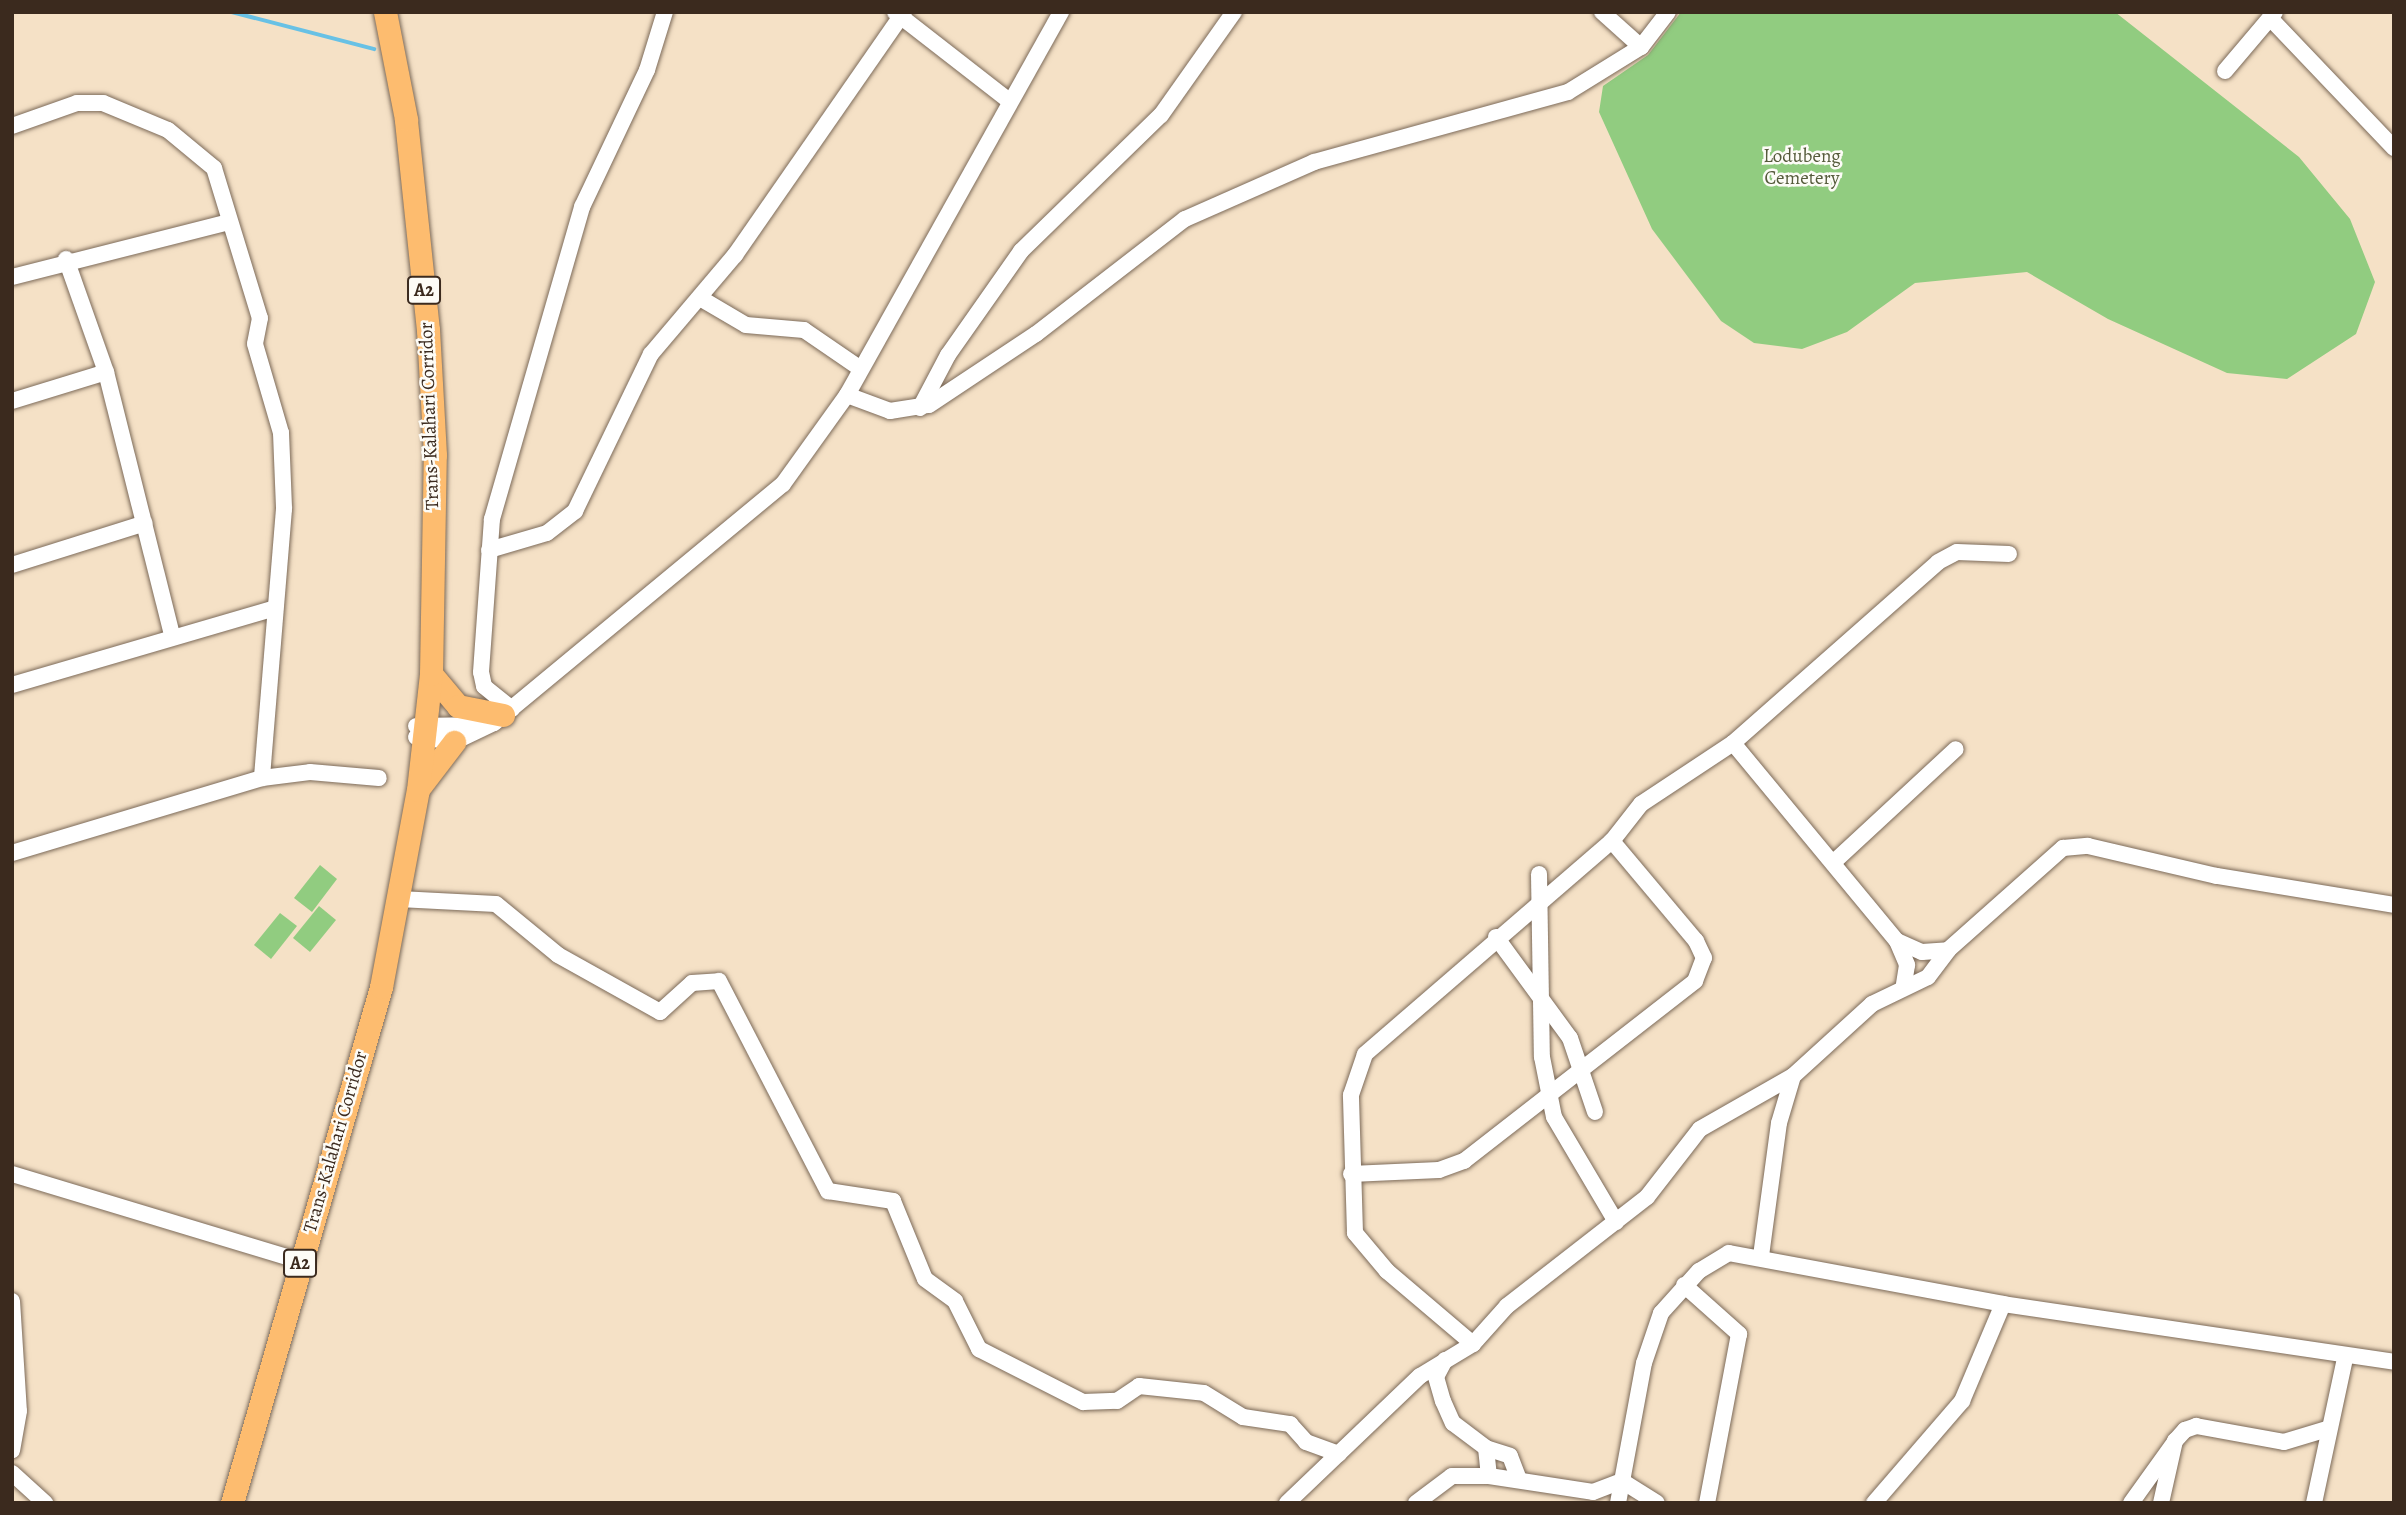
<!DOCTYPE html>
<html>
<head>
<meta charset="utf-8">
<style>
	body { margin:0 }
	#map { position:relative; width:2406px; height:1515px; overflow:hidden; background:#f5e1c6; font-family:Alegreya,serif }
	div>[style] { position:absolute }
	.green>* { inset:0; background:#91cc80 }
	.stream>* { height:3.5px; margin:-1.75px; padding:0 1.75px; transform-origin:1.75px; border-radius:1.75px; background:#68c1e5 }
	.roads { filter:drop-shadow(0 0 2px #7c6a59) drop-shadow(0 0 2px #7c6a59) }
	.minor>* { height:16px; margin:-8px; padding:0 8px; transform-origin:8px; border-radius:8px; background:#fff }
	.highway>* { height:23px; margin:-11.5px; padding:0 11.5px; transform-origin:11.5px; border-radius:11.5px; background:#fdbc6f }
	span { translate:-50% -50%; white-space:nowrap; text-align:center; line-height:1.15; -webkit-text-stroke:5px #fdfcf7; paint-order:stroke }
	.shield-label span { padding:2px 5px; background:#fdfcf7; border:2px solid; border-radius:5px; -webkit-text-stroke-width:0 }
	.shield-label { font-size:18px; color:#3b2a1e; font-weight:700 }
	.park-label { font-size:19px; color:#555b3b }
	.street-label { font-size:19px; color:#3b2a1e }
	.frame { position:absolute; inset:0; border:14px solid #3b2a1e; pointer-events:none }
</style>
</head>
<body>
<div id="map">
	<div class="green">
		<div style="clip-path:polygon(1681px 12px,2115px 12px,2299px 157px,2350px 219px,2375px 282px,2356px 334px,2287px 379px,2227px 373px,2108px 319px,2027px 272px,1915px 283px,1847px 332px,1802px 349px,1754px 343px,1721px 321px,1652px 229px,1599px 112px,1603px 86px,1648px 55px)"></div>
		<div style="clip-path:polygon(320px 865px,337px 879px,312px 912px,294px 898px)"></div>
		<div style="clip-path:polygon(319px 906px,336px 920px,310px 952px,293px 938px)"></div>
		<div style="clip-path:polygon(280px 913px,297px 926px,271px 959px,254px 945px)"></div>
	</div>
	<div class="stream">
		<div style="left:232px;top:12px;width:147px;rotate:14.6deg"></div>
	</div>
	<div class="roads">
		<div class="minor">
			<div style="left:895px;top:12px;width:143px;rotate:37.9deg"></div>
			<div style="left:1602px;top:12px;width:52px;rotate:41.9deg"></div>
			<div style="left:2270px;top:18px;width:180px;rotate:46.4deg"></div>
			<div style="left:2225px;top:71px;width:77px;rotate:-49.7deg"></div>
			<div style="left:12px;top:126px;width:69px;rotate:-19.5deg"></div>
			<div style="left:77px;top:103px;width:26px"></div>
			<div style="left:103px;top:103px;width:70px;rotate:22.6deg"></div>
			<div style="left:168px;top:130px;width:60px;rotate:39.6deg"></div>
			<div style="left:214px;top:168px;width:157px;rotate:73deg"></div>
			<div style="left:260px;top:318px;width:26px;rotate:101deg"></div>
			<div style="left:255px;top:344px;width:93px;rotate:73.7deg"></div>
			<div style="left:281px;top:433px;width:76px;rotate:87.7deg"></div>
			<div style="left:284px;top:509px;width:270px;rotate:94.7deg"></div>
			<div style="left:66px;top:259px;width:120px;rotate:70.5deg"></div>
			<div style="left:106px;top:372px;width:270px;rotate:75.9deg"></div>
			<div style="left:12px;top:277px;width:224px;rotate:-14.2deg"></div>
			<div style="left:700px;top:298px;width:53px;rotate:30.4deg"></div>
			<div style="left:746px;top:325px;width:58px;rotate:4.9deg"></div>
			<div style="left:804px;top:330px;width:69px;rotate:34.4deg"></div>
			<div style="left:847px;top:395px;width:46px;rotate:20.4deg"></div>
			<div style="left:890px;top:411px;width:39px;rotate:-9deg"></div>
			<div style="left:929px;top:405px;width:128px;rotate:-33.6deg"></div>
			<div style="left:1036px;top:334px;width:188px;rotate:-37.7deg"></div>
			<div style="left:1185px;top:219px;width:141px;rotate:-23.8deg"></div>
			<div style="left:1314px;top:162px;width:263px;rotate:-15.4deg"></div>
			<div style="left:1568px;top:92px;width:86px;rotate:-31.7deg"></div>
			<div style="left:1641px;top:47px;width:44px;rotate:-52.4deg"></div>
			<div style="left:12px;top:401px;width:98px;rotate:-17.1deg"></div>
			<div style="left:920px;top:408px;width:60px;rotate:-62.2deg"></div>
			<div style="left:948px;top:355px;width:127px;rotate:-54.9deg"></div>
			<div style="left:1021px;top:251px;width:195px;rotate:-44.2deg"></div>
			<div style="left:1161px;top:115px;width:126px;rotate:-54.7deg"></div>
			<div style="left:489px;top:550px;width:60px;rotate:-16.3deg"></div>
			<div style="left:547px;top:533px;width:36px;rotate:-38deg"></div>
			<div style="left:575px;top:511px;width:174px;rotate:-64.2deg"></div>
			<div style="left:651px;top:354px;width:130px;rotate:-49.7deg"></div>
			<div style="left:735px;top:255px;width:296px;rotate:-55.2deg"></div>
			<div style="left:12px;top:565px;width:139px;rotate:-17.5deg"></div>
			<div style="left:12px;top:685px;width:274px;rotate:-16.3deg"></div>
			<div style="left:512px;top:709px;width:36px;rotate:-141deg"></div>
			<div style="left:484px;top:686px;width:14px;rotate:-102deg"></div>
			<div style="left:481px;top:672px;width:153px;rotate:-85.9deg"></div>
			<div style="left:492px;top:519px;width:325px;rotate:-73.9deg"></div>
			<div style="left:582px;top:207px;width:152px;rotate:-64.6deg"></div>
			<div style="left:647px;top:70px;width:61px;rotate:-72.8deg"></div>
			<div style="left:416px;top:726px;width:69px;rotate:-0.8deg"></div>
			<div style="left:416px;top:737px;width:38px;rotate:7deg"></div>
			<div style="left:454px;top:742px;width:44px;rotate:-25.4deg"></div>
			<div style="left:494px;top:723px;width:375px;rotate:-39.6deg"></div>
			<div style="left:783px;top:484px;width:110px;rotate:-54.3deg"></div>
			<div style="left:847px;top:395px;width:439px;rotate:-60.8deg"></div>
			<div style="left:1733px;top:743px;width:257px;rotate:50.4deg"></div>
			<div style="left:1897px;top:941px;width:27px;rotate:24deg"></div>
			<div style="left:1922px;top:952px;width:26px;rotate:-4deg"></div>
			<div style="left:12px;top:853px;width:261px;rotate:-16.7deg"></div>
			<div style="left:262px;top:778px;width:48px;rotate:-7.1deg"></div>
			<div style="left:310px;top:772px;width:69px;rotate:5deg"></div>
			<div style="left:1836px;top:860px;width:163px;rotate:-42.8deg"></div>
			<div style="left:1539px;top:874px;width:183px;rotate:89.1deg"></div>
			<div style="left:1542px;top:1057px;width:61px;rotate:78.7deg"></div>
			<div style="left:1554px;top:1117px;width:122px;rotate:59.4deg"></div>
			<div style="left:399px;top:899px;width:97px;rotate:3deg"></div>
			<div style="left:496px;top:904px;width:80px;rotate:39.4deg"></div>
			<div style="left:558px;top:955px;width:117px;rotate:29.2deg"></div>
			<div style="left:660px;top:1012px;width:43px;rotate:-42.2deg"></div>
			<div style="left:692px;top:983px;width:27px;rotate:-4deg"></div>
			<div style="left:719px;top:981px;width:237px;rotate:62.6deg"></div>
			<div style="left:828px;top:1191px;width:66px;rotate:8.7deg"></div>
			<div style="left:893px;top:1201px;width:84px;rotate:67.7deg"></div>
			<div style="left:925px;top:1279px;width:37px;rotate:36deg"></div>
			<div style="left:955px;top:1301px;width:54px;rotate:63.4deg"></div>
			<div style="left:979px;top:1349px;width:117px;rotate:27deg"></div>
			<div style="left:1083px;top:1402px;width:34px;rotate:-2deg"></div>
			<div style="left:1117px;top:1401px;width:27px;rotate:-34deg"></div>
			<div style="left:1139px;top:1386px;width:65px;rotate:6.1deg"></div>
			<div style="left:1204px;top:1393px;width:46px;rotate:31.6deg"></div>
			<div style="left:1243px;top:1417px;width:48px;rotate:8.5deg"></div>
			<div style="left:1290px;top:1424px;width:24px;rotate:48deg"></div>
			<div style="left:1306px;top:1442px;width:35px;rotate:20deg"></div>
			<div style="left:1496px;top:937px;width:125px;rotate:53.8deg"></div>
			<div style="left:1570px;top:1038px;width:78px;rotate:71.3deg"></div>
			<div style="left:1897px;top:941px;width:26px;rotate:67deg"></div>
			<div style="left:1907px;top:965px;width:20px;rotate:99deg"></div>
			<div style="left:12px;top:1174px;width:302px;rotate:16.8deg"></div>
			<div style="left:1351px;top:1174px;width:88px;rotate:-2.6deg"></div>
			<div style="left:1439px;top:1170px;width:27px;rotate:-20deg"></div>
			<div style="left:1464px;top:1161px;width:293px;rotate:-37.9deg"></div>
			<div style="left:1695px;top:981px;width:25px;rotate:-69deg"></div>
			<div style="left:1704px;top:958px;width:19px;rotate:-115deg"></div>
			<div style="left:1696px;top:941px;width:131px;rotate:-130deg"></div>
			<div style="left:1761px;top:1256px;width:134px;rotate:-82.3deg"></div>
			<div style="left:1779px;top:1123px;width:49px;rotate:-73.4deg"></div>
			<div style="left:1684px;top:1285px;width:74px;rotate:41.7deg"></div>
			<div style="left:1739px;top:1334px;width:172px;rotate:100.7deg"></div>
			<div style="left:12px;top:1301px;width:110px;rotate:86.4deg"></div>
			<div style="left:19px;top:1411px;width:40px;rotate:100deg"></div>
			<div style="left:1473px;top:1344px;width:113px;rotate:-139.7deg"></div>
			<div style="left:1387px;top:1271px;width:50px;rotate:-130.1deg"></div>
			<div style="left:1355px;top:1233px;width:138px;rotate:-91.7deg"></div>
			<div style="left:1351px;top:1095px;width:43px;rotate:-71.1deg"></div>
			<div style="left:1365px;top:1054px;width:326px;rotate:-40.8deg"></div>
			<div style="left:1612px;top:841px;width:47px;rotate:-51.9deg"></div>
			<div style="left:1641px;top:804px;width:110px;rotate:-33.5deg"></div>
			<div style="left:1733px;top:743px;width:273px;rotate:-41.4deg"></div>
			<div style="left:1938px;top:562px;width:21px;rotate:-28deg"></div>
			<div style="left:1957px;top:552px;width:52px;rotate:2.2deg"></div>
			<div style="left:1445px;top:1360px;width:19px;rotate:118deg"></div>
			<div style="left:1436px;top:1377px;width:25px;rotate:74deg"></div>
			<div style="left:1443px;top:1401px;width:24px;rotate:66deg"></div>
			<div style="left:1453px;top:1423px;width:41px;rotate:37.1deg"></div>
			<div style="left:1486px;top:1448px;width:28px;rotate:84deg"></div>
			<div style="left:1486px;top:1448px;width:25px;rotate:18deg"></div>
			<div style="left:1510px;top:1456px;width:25px;rotate:69deg"></div>
			<div style="left:12px;top:1473px;width:45px;rotate:42.3deg"></div>
			<div style="left:1287px;top:1503px;width:184px;rotate:-43.7deg"></div>
			<div style="left:1420px;top:1376px;width:62px;rotate:-31.1deg"></div>
			<div style="left:1473px;top:1344px;width:51px;rotate:-48.2deg"></div>
			<div style="left:1507px;top:1306px;width:177px;rotate:-37.9deg"></div>
			<div style="left:1647px;top:1197px;width:86px;rotate:-52.1deg"></div>
			<div style="left:1700px;top:1129px;width:107px;rotate:-29.7deg"></div>
			<div style="left:1793px;top:1076px;width:107px;rotate:-42.3deg"></div>
			<div style="left:1872px;top:1004px;width:62px;rotate:-25.7deg"></div>
			<div style="left:1928px;top:977px;width:34px;rotate:-53deg"></div>
			<div style="left:1948px;top:950px;width:154px;rotate:-41.6deg"></div>
			<div style="left:2063px;top:848px;width:25px;rotate:-5deg"></div>
			<div style="left:2088px;top:846px;width:132px;rotate:13.1deg"></div>
			<div style="left:2217px;top:876px;width:179px;rotate:9.3deg"></div>
			<div style="left:1416px;top:1503px;width:45px;rotate:-36.9deg"></div>
			<div style="left:1452px;top:1476px;width:37px"></div>
			<div style="left:1489px;top:1476px;width:105px;rotate:8.7deg"></div>
			<div style="left:1593px;top:1492px;width:31px;rotate:-21deg"></div>
			<div style="left:1622px;top:1481px;width:41px;rotate:32.2deg"></div>
			<div style="left:1618px;top:1503px;width:142px;rotate:-79.5deg"></div>
			<div style="left:1644px;top:1363px;width:53px;rotate:-71.2deg"></div>
			<div style="left:1661px;top:1313px;width:57px;rotate:-47.9deg"></div>
			<div style="left:1699px;top:1271px;width:35px;rotate:-31deg"></div>
			<div style="left:1729px;top:1253px;width:279px;rotate:10.5deg"></div>
			<div style="left:2003px;top:1304px;width:395px;rotate:8.4deg"></div>
			<div style="left:1874px;top:1503px;width:135px;rotate:-49.2deg"></div>
			<div style="left:1962px;top:1401px;width:105px;rotate:-67.1deg"></div>
			<div style="left:2131px;top:1503px;width:74px;rotate:-54.4deg"></div>
			<div style="left:2161px;top:1503px;width:64px;rotate:-77.3deg"></div>
			<div style="left:2175px;top:1441px;width:15px;rotate:-48deg"></div>
			<div style="left:2185px;top:1430px;width:12px;rotate:-20deg"></div>
			<div style="left:2196px;top:1426px;width:89px;rotate:10.3deg"></div>
			<div style="left:2284px;top:1442px;width:45px;rotate:-16.8deg"></div>
			<div style="left:2314px;top:1503px;width:147px;rotate:-77.9deg"></div>
		</div>
		<div class="highway">
			<div style="left:431px;top:674px;width:42px;rotate:49.8deg"></div>
			<div style="left:458px;top:706px;width:46px;rotate:11.3deg"></div>
			<div style="left:422px;top:784px;width:53px;rotate:-52.7deg"></div>
			<div style="left:232px;top:1503px;width:537px;rotate:-73.89deg"></div>
			<div style="left:381px;top:987px;width:200px;rotate:-79.4deg"></div>
			<div style="left:418px;top:790px;width:117px;rotate:-83.6deg"></div>
			<div style="left:431px;top:674px;width:219px;rotate:-89deg"></div>
			<div style="left:435px;top:455px;width:125px;rotate:-93.2deg"></div>
			<div style="left:428px;top:330px;width:212px;rotate:-96deg"></div>
			<div style="left:406px;top:119px;width:109px;rotate:-101.1deg"></div>
		</div>
	</div>
	<div class="shield-label">
		<span style="left:424px;top:290px">A2</span>
		<span style="left:300px;top:1263px">A2</span>
	</div>
	<div class="park-label">
		<span style="left:1802px;top:168px">Lodubeng<br>Cemetery</span>
	</div>
	<div class="street-label">
		<span style="left:430px;top:416px;rotate:-92deg">Trans-Kalahari Corridor</span>
		<span style="left:336px;top:1142px;rotate:-74deg">Trans-Kalahari Corridor</span>
	</div>
	<div class="frame"></div>
</div>
</body>
</html>
